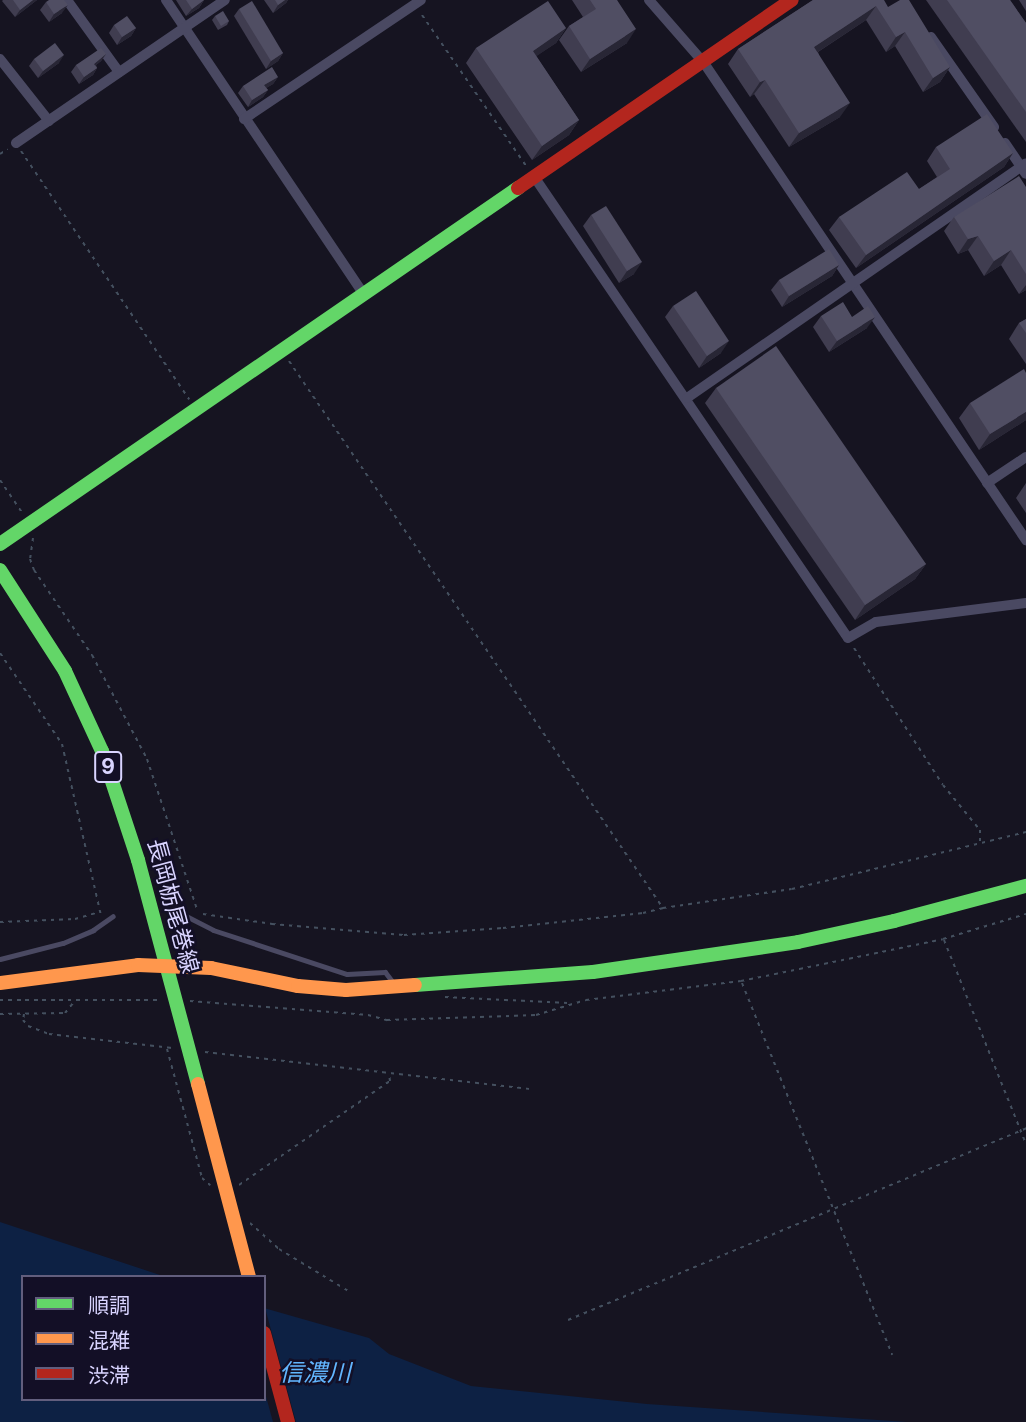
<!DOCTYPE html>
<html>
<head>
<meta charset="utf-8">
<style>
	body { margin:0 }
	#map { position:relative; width:1026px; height:1422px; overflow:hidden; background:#161421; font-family:Inter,"Noto Sans JP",sans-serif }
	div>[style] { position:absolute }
	.water>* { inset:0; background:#0d2144 }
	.pier>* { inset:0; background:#161421 }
	.path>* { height:2px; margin-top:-1px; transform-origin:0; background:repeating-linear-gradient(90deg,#44505f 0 3.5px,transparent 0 8.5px) }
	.lane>* { height:5px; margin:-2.5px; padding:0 2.5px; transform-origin:2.5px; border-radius:2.5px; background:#4a4962 }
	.street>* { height:10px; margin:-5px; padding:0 5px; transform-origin:5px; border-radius:5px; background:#4a4962 }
	.fast>* { height:14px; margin:-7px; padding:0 7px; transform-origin:7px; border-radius:7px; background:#63d668 }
	.slow>* { height:14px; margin:-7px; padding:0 7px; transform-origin:7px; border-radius:7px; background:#ff974d }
	.jam>* { height:14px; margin:-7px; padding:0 7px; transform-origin:7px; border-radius:7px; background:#b3261e }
	.wall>* { inset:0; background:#403d50 }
	.shaded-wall>* { inset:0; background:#282635 }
	.building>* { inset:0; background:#504e63 }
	span { translate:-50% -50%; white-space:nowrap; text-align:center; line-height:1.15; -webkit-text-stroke:5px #130f26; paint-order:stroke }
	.shield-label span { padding:2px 5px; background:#130f26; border:2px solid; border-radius:5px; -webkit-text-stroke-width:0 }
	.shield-label { font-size:21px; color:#d9d4ff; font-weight:700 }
	.street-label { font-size:23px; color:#d9d4ff }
	.water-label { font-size:24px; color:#62b6ff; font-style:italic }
	.legend { position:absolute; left:21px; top:1275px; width:245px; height:126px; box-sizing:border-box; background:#130f26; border:2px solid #625e7d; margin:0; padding:9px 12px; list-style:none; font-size:21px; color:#d9d4ff }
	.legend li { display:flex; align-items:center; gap:14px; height:35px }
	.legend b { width:35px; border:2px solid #625e7d }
</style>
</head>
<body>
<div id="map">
	<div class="water">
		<div style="clip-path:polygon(0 1222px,166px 1277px,23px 1277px,23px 1399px,264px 1399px,264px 1308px,369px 1338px,389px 1354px,471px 1386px,647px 1404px,907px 1422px,0 1422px)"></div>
	</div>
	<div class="pier">
		<div style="clip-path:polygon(264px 1304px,296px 1422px,273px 1422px,264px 1389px)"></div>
	</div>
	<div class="path">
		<div style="left:422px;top:15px;width:183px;rotate:55.4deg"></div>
		<div style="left:21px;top:151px;width:300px;rotate:55.9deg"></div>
		<div style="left:0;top:154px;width:9px;rotate:-32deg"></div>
		<div style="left:289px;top:361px;width:663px;rotate:55.64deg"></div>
		<div style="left:0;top:480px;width:41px;rotate:55.9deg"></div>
		<div style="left:33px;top:538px;width:21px;rotate:98deg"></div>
		<div style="left:30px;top:559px;width:12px;rotate:70deg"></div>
		<div style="left:34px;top:570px;width:103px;rotate:55.7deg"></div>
		<div style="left:92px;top:655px;width:118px;rotate:62.1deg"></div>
		<div style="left:147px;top:759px;width:161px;rotate:71.6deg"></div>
		<div style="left:854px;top:648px;width:163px;rotate:57deg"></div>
		<div style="left:943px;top:785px;width:58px;rotate:50.6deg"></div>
		<div style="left:980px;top:830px;width:11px;rotate:90deg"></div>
		<div style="left:0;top:653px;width:110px;rotate:55.7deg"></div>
		<div style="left:62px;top:744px;width:175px;rotate:77.2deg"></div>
		<div style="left:203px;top:914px;width:70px;rotate:8.2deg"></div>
		<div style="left:272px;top:924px;width:132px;rotate:4.8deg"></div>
		<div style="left:404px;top:935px;width:99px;rotate:-4deg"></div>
		<div style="left:503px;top:928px;width:141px;rotate:-6.1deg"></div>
		<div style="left:643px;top:913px;width:21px;rotate:-14deg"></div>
		<div style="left:663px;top:908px;width:130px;rotate:-8.4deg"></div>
		<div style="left:792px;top:889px;width:241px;rotate:-13.7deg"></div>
		<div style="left:0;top:922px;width:75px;rotate:-2.3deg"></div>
		<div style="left:75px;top:919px;width:25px;rotate:-16deg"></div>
		<div style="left:944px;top:940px;width:220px;rotate:68.1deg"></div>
		<div style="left:742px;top:983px;width:401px;rotate:68deg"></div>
		<div style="left:445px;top:997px;width:123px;rotate:2.8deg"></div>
		<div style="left:0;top:1000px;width:160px"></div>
		<div style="left:190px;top:1001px;width:179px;rotate:4.5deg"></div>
		<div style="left:368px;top:1015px;width:20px;rotate:15deg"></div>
		<div style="left:387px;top:1020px;width:149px;rotate:-1.9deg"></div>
		<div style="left:536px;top:1015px;width:52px;rotate:-16.7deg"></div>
		<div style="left:586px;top:1000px;width:156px;rotate:-7deg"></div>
		<div style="left:741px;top:981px;width:206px;rotate:-11.7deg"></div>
		<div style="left:943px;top:939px;width:87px;rotate:-16.8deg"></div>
		<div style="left:0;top:1014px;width:65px;rotate:-0.9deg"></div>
		<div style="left:65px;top:1013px;width:14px;rotate:-51deg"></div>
		<div style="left:24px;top:1014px;width:6px;rotate:99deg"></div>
		<div style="left:23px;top:1020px;width:8px;rotate:50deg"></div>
		<div style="left:28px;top:1026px;width:22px;rotate:21deg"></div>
		<div style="left:49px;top:1034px;width:124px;rotate:6.5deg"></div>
		<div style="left:167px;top:1049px;width:134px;rotate:74.8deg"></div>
		<div style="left:202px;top:1178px;width:11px;rotate:41deg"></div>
		<div style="left:205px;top:1052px;width:328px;rotate:6.5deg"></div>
		<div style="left:239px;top:1185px;width:183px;rotate:-34.6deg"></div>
		<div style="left:390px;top:1081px;width:7px;rotate:-98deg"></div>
		<div style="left:250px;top:1223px;width:39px;rotate:42deg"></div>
		<div style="left:279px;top:1249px;width:83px;rotate:31.2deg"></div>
		<div style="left:568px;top:1320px;width:497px;rotate:-22.7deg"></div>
	</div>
	<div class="lane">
		<div style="left:186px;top:916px;width:30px;rotate:27deg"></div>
		<div style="left:213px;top:930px;width:141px;rotate:18.2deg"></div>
		<div style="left:347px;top:974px;width:38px;rotate:-3deg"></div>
		<div style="left:385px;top:972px;width:15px;rotate:53deg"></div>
		<div style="left:0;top:959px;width:65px;rotate:-14.3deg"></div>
		<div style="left:63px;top:943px;width:33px;rotate:-23deg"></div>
		<div style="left:93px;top:930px;width:24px;rotate:-35deg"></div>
	</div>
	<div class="street">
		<div style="left:67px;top:0;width:89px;rotate:54.2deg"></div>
		<div style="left:166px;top:0;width:353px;rotate:56.1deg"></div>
		<div style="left:649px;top:0;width:84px;rotate:48.9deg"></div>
		<div style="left:704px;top:63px;width:576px;rotate:55.98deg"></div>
		<div style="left:931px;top:37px;width:110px;rotate:55deg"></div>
		<div style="left:0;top:59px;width:79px;rotate:51.7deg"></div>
		<div style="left:244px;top:119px;width:213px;rotate:-33.9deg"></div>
		<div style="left:16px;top:143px;width:253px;rotate:-34.4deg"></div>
		<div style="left:1005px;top:143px;width:37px;rotate:56deg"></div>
		<div style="left:535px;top:178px;width:556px;rotate:55.77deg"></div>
		<div style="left:848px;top:638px;width:32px;rotate:-30deg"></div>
		<div style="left:876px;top:622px;width:151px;rotate:-7.2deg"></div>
		<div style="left:687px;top:398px;width:412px;rotate:-34.7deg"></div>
		<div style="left:987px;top:483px;width:47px;rotate:-33.7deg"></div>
	</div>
	<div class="fast">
		<div style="left:0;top:544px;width:629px;rotate:-34.5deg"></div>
		<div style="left:0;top:570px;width:120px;rotate:57.2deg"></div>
		<div style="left:65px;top:671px;width:88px;rotate:65.2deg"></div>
		<div style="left:102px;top:751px;width:115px;rotate:71.7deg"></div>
		<div style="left:138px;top:860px;width:232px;rotate:75deg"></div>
		<div style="left:415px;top:985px;width:178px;rotate:-4.2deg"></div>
		<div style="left:593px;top:972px;width:207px;rotate:-8.3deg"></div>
		<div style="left:798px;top:942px;width:98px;rotate:-12.3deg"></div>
		<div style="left:894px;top:921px;width:137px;rotate:-14.9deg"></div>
	</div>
	<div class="slow">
		<div style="left:0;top:983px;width:139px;rotate:-7.4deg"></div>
		<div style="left:138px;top:965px;width:73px;rotate:2.4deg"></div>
		<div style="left:211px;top:968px;width:89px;rotate:11.7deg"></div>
		<div style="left:298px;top:986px;width:48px;rotate:4.8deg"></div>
		<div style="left:346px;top:990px;width:69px;rotate:-4.1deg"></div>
		<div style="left:198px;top:1084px;width:200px;rotate:75.2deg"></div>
	</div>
	<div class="jam">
		<div style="left:518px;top:188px;width:332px;rotate:-34.5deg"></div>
		<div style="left:264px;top:1333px;width:92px;rotate:74.9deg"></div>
	</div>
	<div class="wall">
		<div style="clip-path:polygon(3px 0,37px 0,15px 17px,2px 1px)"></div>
		<div style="clip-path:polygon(176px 0,204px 0,199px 8px,186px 16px)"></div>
		<div style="clip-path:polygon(264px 0,288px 0,286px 3px,273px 13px)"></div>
		<div style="clip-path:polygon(572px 0,617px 0,627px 43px,581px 72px,559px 40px,569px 26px,583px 17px)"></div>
		<div style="clip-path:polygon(813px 0,888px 7px,950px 67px,940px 82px,923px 92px,895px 46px,886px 52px,866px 20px,818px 52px,840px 117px,789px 147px,754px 94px,750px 97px,728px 64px,738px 49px)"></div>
		<div style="clip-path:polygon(926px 0,1010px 0,1026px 23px,1026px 142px)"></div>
		<div style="clip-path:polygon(1019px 0,1026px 0,1026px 11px)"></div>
		<div style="clip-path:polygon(46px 2px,62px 13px,49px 22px,40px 10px)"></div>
		<div style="clip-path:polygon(239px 9px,283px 53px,278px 61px,266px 69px,234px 16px)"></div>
		<div style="clip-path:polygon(215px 16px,229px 21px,227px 25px,218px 30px,212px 20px)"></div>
		<div style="clip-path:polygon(114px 25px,136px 28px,131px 36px,117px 45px,109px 33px)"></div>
		<div style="clip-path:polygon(566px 28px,556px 43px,536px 56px,579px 120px,569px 135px,532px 160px,466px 63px,476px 48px)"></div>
		<div style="clip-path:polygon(106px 54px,101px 61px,96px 65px,97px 68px,93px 75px,79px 84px,71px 72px,76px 65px)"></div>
		<div style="clip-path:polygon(34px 59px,59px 63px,38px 78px,29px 66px)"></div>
		<div style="clip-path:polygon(278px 77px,273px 84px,266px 88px,268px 90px,263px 97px,248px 107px,238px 93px,243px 86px)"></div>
		<div style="clip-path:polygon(936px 147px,1013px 153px,1004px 167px,856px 268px,829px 230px,839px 217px,919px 189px,937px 177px,927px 161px)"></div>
		<div style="clip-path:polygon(1026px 187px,1026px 290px,1019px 294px,1001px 265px,984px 276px,968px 250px,958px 254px,944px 231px,954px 217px)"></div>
		<div style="clip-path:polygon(591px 215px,634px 274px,619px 283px,583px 226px)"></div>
		<div style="clip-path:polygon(839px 265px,832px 276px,782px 307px,771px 290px,779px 280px)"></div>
		<div style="clip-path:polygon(673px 306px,721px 353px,699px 368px,665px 317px)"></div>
		<div style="clip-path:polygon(821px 316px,852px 317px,867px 328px,829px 352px,813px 327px)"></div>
		<div style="clip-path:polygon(1026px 319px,1026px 364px,1009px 339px,1019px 323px)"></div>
		<div style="clip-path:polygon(716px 388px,926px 564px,915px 579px,855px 620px,705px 403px)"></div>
		<div style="clip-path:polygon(970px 403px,1026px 420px,979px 450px,959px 418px)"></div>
		<div style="clip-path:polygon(1026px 483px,1026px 513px,1016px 498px)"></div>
	</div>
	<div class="shaded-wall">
		<div style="clip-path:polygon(33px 0,37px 0,15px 17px,20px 10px)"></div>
		<div style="clip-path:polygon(204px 0,199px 8px,186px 16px,192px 9px)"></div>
		<div style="clip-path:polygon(285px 0,288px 0,286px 3px,273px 13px,278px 5px)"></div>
		<div style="clip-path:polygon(68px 5px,62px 13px,49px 22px,54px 14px)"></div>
		<div style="clip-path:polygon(876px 6px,866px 20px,804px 61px,814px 47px)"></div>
		<div style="clip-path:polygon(136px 28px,131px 36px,117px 45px,122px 37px)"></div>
		<div style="clip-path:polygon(566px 28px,556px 43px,522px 66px,533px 51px)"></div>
		<div style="clip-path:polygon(636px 29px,627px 43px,581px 72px,590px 59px)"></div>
		<div style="clip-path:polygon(905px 32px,895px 46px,886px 52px,896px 37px)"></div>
		<div style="clip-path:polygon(283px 53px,278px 61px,266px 69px,271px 61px)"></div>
		<div style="clip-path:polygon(106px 54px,101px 61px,90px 70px,94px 64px)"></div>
		<div style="clip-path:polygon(64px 55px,59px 63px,38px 78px,43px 71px)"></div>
		<div style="clip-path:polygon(950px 67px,940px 82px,923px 92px,933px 78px)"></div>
		<div style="clip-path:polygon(97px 68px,93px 75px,79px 84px,84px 77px)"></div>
		<div style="clip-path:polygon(278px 77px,273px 84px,260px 92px,264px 85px)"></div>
		<div style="clip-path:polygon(765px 80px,754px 94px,750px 97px,760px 82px)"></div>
		<div style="clip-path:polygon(268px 90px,263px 97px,248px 107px,252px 100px)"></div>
		<div style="clip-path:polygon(850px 103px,840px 117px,789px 147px,799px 133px)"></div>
		<div style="clip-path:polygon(579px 120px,569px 135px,532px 160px,542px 146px)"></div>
		<div style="clip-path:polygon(1013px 153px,1004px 167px,856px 268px,866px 255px)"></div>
		<div style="clip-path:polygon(978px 236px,968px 250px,958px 254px,968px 239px)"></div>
		<div style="clip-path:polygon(1011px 250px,1001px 265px,984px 276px,994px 261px)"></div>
		<div style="clip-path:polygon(642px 262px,634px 274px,619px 283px,627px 271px)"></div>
		<div style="clip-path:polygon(839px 265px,832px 276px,782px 307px,789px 296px)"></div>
		<div style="clip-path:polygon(1026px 285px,1026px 290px,1019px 294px)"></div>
		<div style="clip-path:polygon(875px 317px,867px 328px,829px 352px,837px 341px)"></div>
		<div style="clip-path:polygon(729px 341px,721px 353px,699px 368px,707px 356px)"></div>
		<div style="clip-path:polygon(1026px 412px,1026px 420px,979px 450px,990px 434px)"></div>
		<div style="clip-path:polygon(926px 564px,915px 579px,855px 620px,865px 605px)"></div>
	</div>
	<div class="building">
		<div style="clip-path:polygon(13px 0,33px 0,20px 10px)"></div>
		<div style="clip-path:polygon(49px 0,64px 0,68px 5px,54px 14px,46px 2px)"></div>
		<div style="clip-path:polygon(186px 0,204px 0,192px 9px)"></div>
		<div style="clip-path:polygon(275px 0,285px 0,278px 5px)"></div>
		<div style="clip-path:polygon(590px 0,617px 0,636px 29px,590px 59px,569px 26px,596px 9px)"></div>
		<div style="clip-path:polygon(813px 0,884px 0,888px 7px,900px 0,909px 0,950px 67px,933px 78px,905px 32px,896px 37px,876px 6px,814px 47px,850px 103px,799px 133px,765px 80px,760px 82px,738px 49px)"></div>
		<div style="clip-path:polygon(947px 0,1010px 0,1026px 23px,1026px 112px)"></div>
		<div style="clip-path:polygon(252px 1px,283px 53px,271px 61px,239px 9px)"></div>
		<div style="clip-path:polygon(548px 1px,566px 28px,533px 51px,579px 120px,542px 146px,476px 48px)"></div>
		<div style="clip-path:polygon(223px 11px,229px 21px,221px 26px,215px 16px)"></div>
		<div style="clip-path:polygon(127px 16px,136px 28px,122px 37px,114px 25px)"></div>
		<div style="clip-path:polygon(55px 43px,64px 55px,43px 71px,34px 59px)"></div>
		<div style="clip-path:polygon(101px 48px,106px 54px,94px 64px,97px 68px,84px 77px,76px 65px)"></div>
		<div style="clip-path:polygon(272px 67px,278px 77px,264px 85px,268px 90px,252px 100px,243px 86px)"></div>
		<div style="clip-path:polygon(987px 114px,1013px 153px,866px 255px,839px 217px,907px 172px,919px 189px,950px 169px,936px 147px)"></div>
		<div style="clip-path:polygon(1019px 176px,1026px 187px,1026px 274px,1011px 250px,994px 261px,978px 236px,968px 239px,954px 217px)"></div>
		<div style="clip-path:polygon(606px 206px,642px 262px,627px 271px,591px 215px)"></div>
		<div style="clip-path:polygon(829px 249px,839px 265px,789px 296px,779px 280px)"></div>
		<div style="clip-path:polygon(696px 291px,729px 341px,707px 356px,673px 306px)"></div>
		<div style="clip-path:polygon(843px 302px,852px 317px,868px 306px,875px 317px,837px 341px,821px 316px)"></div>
		<div style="clip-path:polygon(1026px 319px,1026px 333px,1019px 323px)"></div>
		<div style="clip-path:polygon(776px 346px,926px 564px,865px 605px,716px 388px)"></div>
		<div style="clip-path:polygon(1024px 369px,1026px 373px,1026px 412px,990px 434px,970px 403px)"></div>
	</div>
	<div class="shield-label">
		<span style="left:108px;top:767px">9</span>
	</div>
	<div class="street-label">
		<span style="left:173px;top:906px;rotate:75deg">長岡栃尾巻線</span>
	</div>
	<div class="water-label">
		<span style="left:315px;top:1373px">信濃川</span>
	</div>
	<ul class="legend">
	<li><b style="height:9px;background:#63d668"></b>順調</li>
	<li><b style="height:9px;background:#ff974d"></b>混雑</li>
	<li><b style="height:9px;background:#b3261e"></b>渋滞</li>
	</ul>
</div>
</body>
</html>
